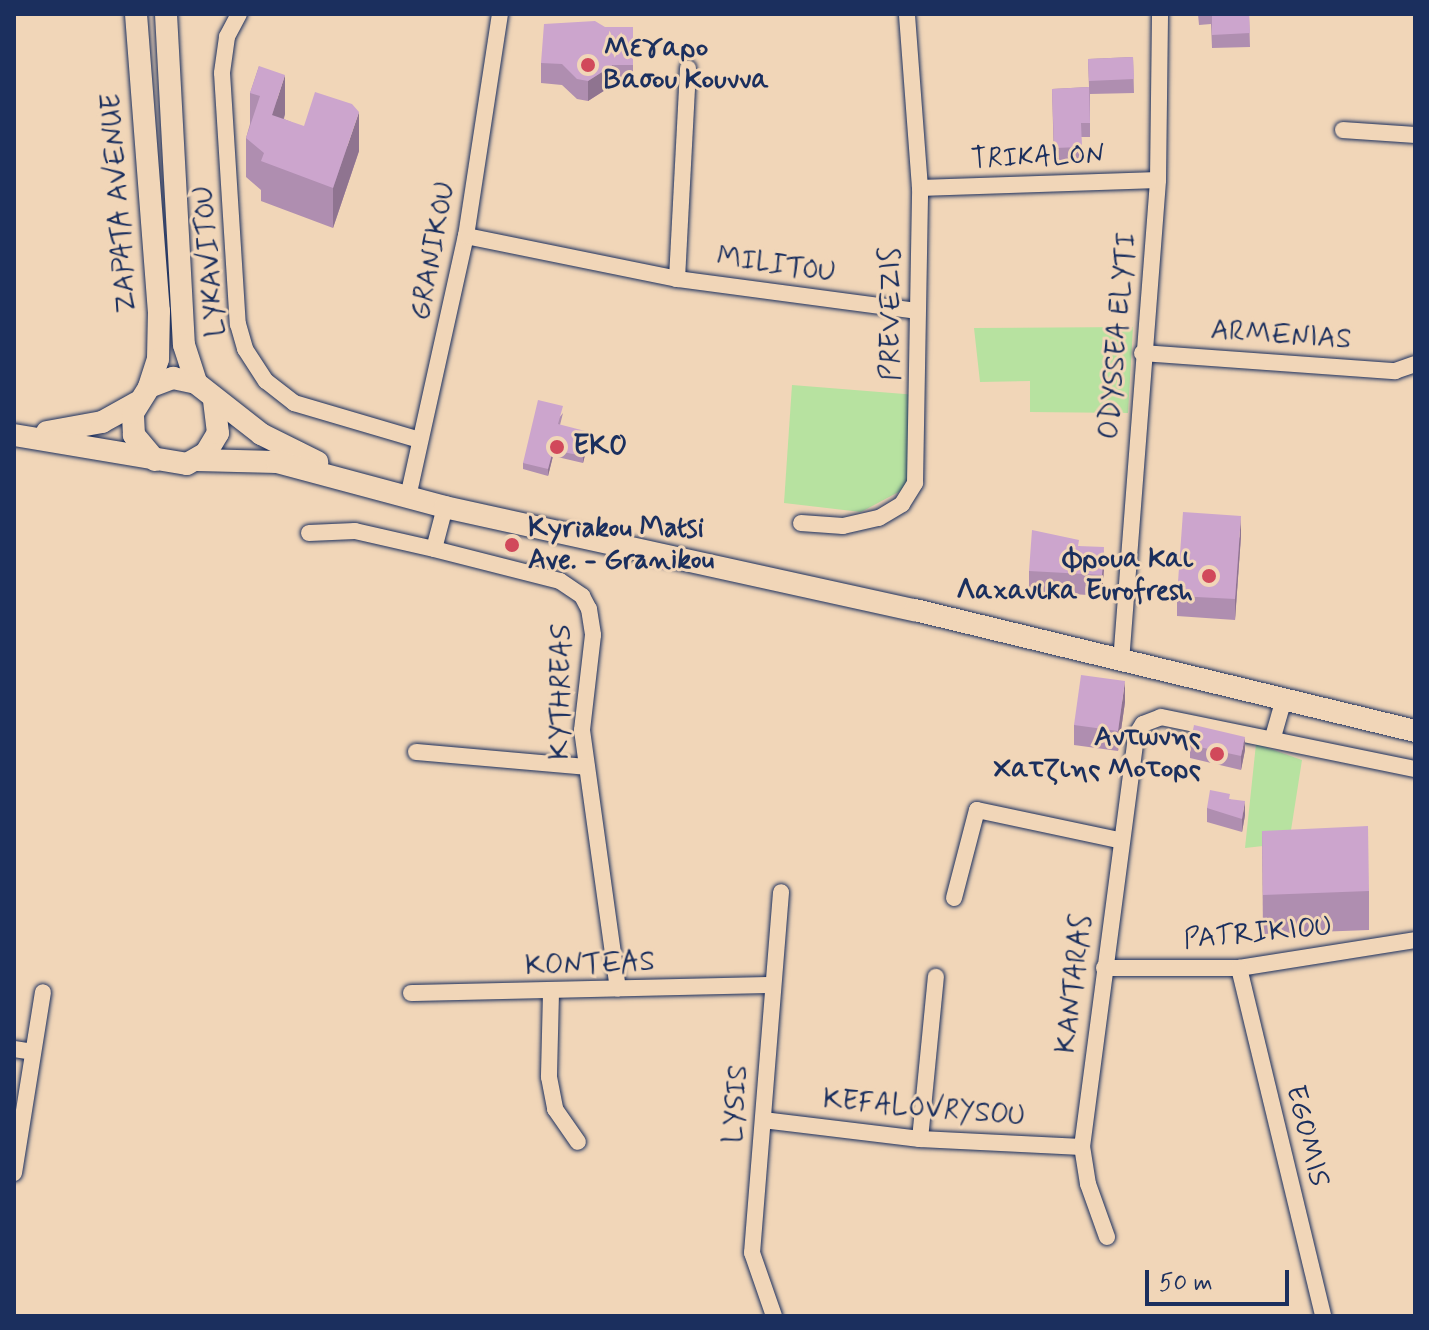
<!DOCTYPE html>
<html>
<head>
<meta charset="utf-8">
<style>
	body { margin:0 }
	#map { position:relative; width:1429px; height:1330px; overflow:hidden; background:#f1d6b8; font-family:Mynerve,sans-serif }
	div>[style] { position:absolute }
	.green>* { inset:0; background:#b7e2a0 }
	.roads { filter:drop-shadow(0 0 2px #1b2f5e) drop-shadow(0 0 2px #1b2f5e) }
	.minor>* { height:16px; margin:-8px; padding:0 8px; transform-origin:8px; border-radius:8px; background:#f1d6b8 }
	.secondary>* { height:22px; margin:-11px; padding:0 11px; transform-origin:11px; border-radius:11px; background:#f1d6b8 }
	.wall>* { inset:0; background:#af8eb0 }
	.shaded-wall>* { inset:0; background:#8f7490 }
	.building>* { inset:0; background:#cca5cd }
	.dots>* { width:22px; height:22px; translate:-50% -50%; box-sizing:border-box; border:4px solid #f1d6b8; border-radius:50% }
	span { translate:-50% -50%; white-space:nowrap; text-align:center; line-height:1.15; -webkit-text-stroke:6px #f1d6b8; paint-order:stroke }
	.poi-label { font-size:28px; color:#1b2f5e; font-weight:700 }
	.left { translate:0 -50%; text-align:left }
	.right { translate:-100% -50%; text-align:right }
	.street-label { font-size:28px; color:#1b2f5e }
	.frame { position:absolute; inset:0; border:16px solid #1b2f5e; pointer-events:none }
	.scale { position:absolute; left:1145px; top:1270px; width:144px; height:36px; box-sizing:border-box; border:4px solid #1b2f5e; border-top:0; padding-left:10px; font-size:24px; line-height:28px; white-space:nowrap; color:#1b2f5e; -webkit-text-stroke:6px #f1d6b8; paint-order:stroke }
</style>
</head>
<body>
<div id="map">
	<div class="green">
		<div style="clip-path:polygon(1133px 327px,1128px 413px,1030px 412px,1030px 381px,980px 382px,974px 328px)"></div>
		<div style="clip-path:polygon(792px 385px,917px 395px,906px 488px,861px 512px,784px 503px)"></div>
		<div style="clip-path:polygon(1256px 744px,1302px 760px,1289px 843px,1245px 848px)"></div>
	</div>
	<div class="roads">
		<div class="minor">
			<div style="left:239px;top:14px;width:26px;rotate:118deg"></div>
			<div style="left:227px;top:37px;width:36px;rotate:98deg"></div>
			<div style="left:222px;top:73px;width:252px;rotate:86.4deg"></div>
			<div style="left:238px;top:324px;width:26px;rotate:74deg"></div>
			<div style="left:245px;top:349px;width:38px;rotate:57deg"></div>
			<div style="left:266px;top:381px;width:36px;rotate:38deg"></div>
			<div style="left:294px;top:403px;width:131px;rotate:16.4deg"></div>
			<div style="left:1343px;top:130px;width:72px;rotate:4deg"></div>
			<div style="left:920px;top:188px;width:238px;rotate:-1.9deg"></div>
			<div style="left:466px;top:236px;width:215px;rotate:11.5deg"></div>
			<div style="left:677px;top:279px;width:241px;rotate:7.6deg"></div>
			<div style="left:677px;top:279px;width:211px;rotate:-87deg"></div>
			<div style="left:1142px;top:353px;width:254px;rotate:4.1deg"></div>
			<div style="left:1395px;top:371px;width:21px;rotate:-19deg"></div>
			<div style="left:408px;top:497px;width:267px;rotate:-77.5deg"></div>
			<div style="left:466px;top:236px;width:225px;rotate:-81.3deg"></div>
			<div style="left:445px;top:507px;width:43px;rotate:104.7deg"></div>
			<div style="left:434px;top:549px;width:130px;rotate:14.3deg"></div>
			<div style="left:560px;top:581px;width:27px;rotate:34deg"></div>
			<div style="left:582px;top:596px;width:15px;rotate:62deg"></div>
			<div style="left:589px;top:609px;width:26px;rotate:81deg"></div>
			<div style="left:593px;top:635px;width:96px;rotate:96.6deg"></div>
			<div style="left:582px;top:730px;width:261px;rotate:82.1deg"></div>
			<div style="left:801px;top:523px;width:42px;rotate:4.1deg"></div>
			<div style="left:843px;top:526px;width:37px;rotate:-13deg"></div>
			<div style="left:879px;top:518px;width:27px;rotate:-31deg"></div>
			<div style="left:902px;top:504px;width:25px;rotate:-58deg"></div>
			<div style="left:915px;top:483px;width:295px;rotate:-89deg"></div>
			<div style="left:920px;top:188px;width:174px;rotate:-94.3deg"></div>
			<div style="left:309px;top:533px;width:46px;rotate:-2.5deg"></div>
			<div style="left:355px;top:531px;width:81px;rotate:12.8deg"></div>
			<div style="left:1121px;top:662px;width:483px;rotate:-85.6deg"></div>
			<div style="left:1158px;top:180px;width:166px;rotate:-89.3deg"></div>
			<div style="left:1273px;top:737px;width:36px;rotate:-74deg"></div>
			<div style="left:416px;top:752px;width:171px;rotate:5deg"></div>
			<div style="left:954px;top:898px;width:91px;rotate:-75.4deg"></div>
			<div style="left:977px;top:810px;width:144px;rotate:12deg"></div>
			<div style="left:1104px;top:968px;width:135px"></div>
			<div style="left:1239px;top:968px;width:178px;rotate:-9deg"></div>
			<div style="left:1239px;top:968px;width:358px;rotate:76.4deg"></div>
			<div style="left:411px;top:993px;width:360px;rotate:-1.3deg"></div>
			<div style="left:551px;top:993px;width:84px;rotate:91.4deg"></div>
			<div style="left:549px;top:1077px;width:33px;rotate:79deg"></div>
			<div style="left:555px;top:1109px;width:40px;rotate:55.1deg"></div>
			<div style="left:14px;top:1049px;width:19px;rotate:9deg"></div>
			<div style="left:763px;top:1120px;width:158px;rotate:6.9deg"></div>
			<div style="left:920px;top:1139px;width:162px;rotate:2.8deg"></div>
			<div style="left:920px;top:1139px;width:163px;rotate:-84.4deg"></div>
			<div style="left:14px;top:1173px;width:183px;rotate:-80.9deg"></div>
			<div style="left:1107px;top:1237px;width:56px;rotate:-109.7deg"></div>
			<div style="left:1088px;top:1184px;width:37px;rotate:-99deg"></div>
			<div style="left:1082px;top:1147px;width:416px;rotate:-82.5deg"></div>
			<div style="left:1136px;top:735px;width:13px;rotate:-58deg"></div>
			<div style="left:1143px;top:724px;width:19px;rotate:-21deg"></div>
			<div style="left:1161px;top:717px;width:259px;rotate:11.6deg"></div>
			<div style="left:774px;top:1316px;width:67px;rotate:-109.2deg"></div>
			<div style="left:752px;top:1253px;width:362px;rotate:-85.4deg"></div>
		</div>
		<div class="secondary">
			<div style="left:136px;top:14px;width:298px;rotate:85.6deg"></div>
			<div style="left:159px;top:311px;width:48px;rotate:91.2deg"></div>
			<div style="left:158px;top:359px;width:29px;rotate:108deg"></div>
			<div style="left:166px;top:14px;width:331px;rotate:86.9deg"></div>
			<div style="left:184px;top:345px;width:40px;rotate:72deg"></div>
			<div style="left:47px;top:432px;width:56px;rotate:-10.3deg"></div>
			<div style="left:102px;top:422px;width:39px;rotate:-29deg"></div>
			<div style="left:14px;top:435px;width:175px;rotate:9.5deg"></div>
			<div style="left:187px;top:464px;width:22px;rotate:-30deg"></div>
			<div style="left:206px;top:453px;width:23px;rotate:-59deg"></div>
			<div style="left:218px;top:433px;width:33px;rotate:-97deg"></div>
			<div style="left:155px;top:460px;width:33px;rotate:-130deg"></div>
			<div style="left:134px;top:435px;width:22px;rotate:-93deg"></div>
			<div style="left:133px;top:413px;width:31px;rotate:-58deg"></div>
			<div style="left:149px;top:387px;width:26px;rotate:-21deg"></div>
			<div style="left:173px;top:378px;width:24px;rotate:12deg"></div>
			<div style="left:196px;top:383px;width:83px;rotate:38.1deg"></div>
			<div style="left:261px;top:434px;width:63px;rotate:26.6deg"></div>
			<div style="left:197px;top:460px;width:80px;rotate:1.4deg"></div>
			<div style="left:277px;top:462px;width:174px;rotate:15deg"></div>
			<div style="left:445px;top:507px;width:481px;rotate:12.4deg"></div>
			<div style="left:915px;top:610px;width:514px;rotate:13.6deg"></div>
		</div>
	</div>
	<div class="wall">
		<div style="clip-path:polygon(1198px 14px,1249px 14px,1250px 47px,1212px 48px,1211px 24px,1199px 25px)"></div>
		<div style="clip-path:polygon(605px 27px,633px 27px,633px 85px,613px 85px,588px 101px,577px 99px,562px 85px,541px 83px,541px 63px)"></div>
		<div style="clip-path:polygon(1133px 57px,1134px 93px,1090px 94px,1090px 137px,1081px 137px,1082px 160px,1054px 161px,1052px 89px,1089px 87px,1088px 59px)"></div>
		<div style="clip-path:polygon(259px 66px,285px 114px,284px 119px,359px 151px,333px 228px,261px 201px,261px 190px,246px 177px,246px 138px,250px 124px,250px 93px)"></div>
		<div style="clip-path:polygon(563px 413px,560px 425px,589px 439px,583px 463px,553px 456px,548px 476px,523px 469px,523px 463px)"></div>
		<div style="clip-path:polygon(1241px 536px,1235px 620px,1177px 616px,1177px 596px)"></div>
		<div style="clip-path:polygon(1079px 546px,1104px 568px,1102px 596px,1029px 591px,1029px 571px)"></div>
		<div style="clip-path:polygon(1125px 702px,1118px 751px,1074px 745px,1074px 725px)"></div>
		<div style="clip-path:polygon(1190px 745px,1245px 750px,1241px 770px,1190px 758px)"></div>
		<div style="clip-path:polygon(1230px 799px,1245px 815px,1242px 832px,1207px 822px,1207px 808px)"></div>
		<div style="clip-path:polygon(1262px 831px,1369px 891px,1369px 930px,1263px 934px)"></div>
	</div>
	<div class="shaded-wall">
		<div style="clip-path:polygon(613px 65px,613px 85px,588px 101px,588px 81px)"></div>
		<div style="clip-path:polygon(285px 75px,285px 114px,272px 154px,272px 115px)"></div>
		<div style="clip-path:polygon(359px 112px,359px 151px,333px 228px,333px 188px)"></div>
		<div style="clip-path:polygon(589px 432px,589px 439px,583px 463px,583px 456px)"></div>
		<div style="clip-path:polygon(553px 450px,553px 456px,548px 476px,548px 469px)"></div>
		<div style="clip-path:polygon(1241px 516px,1241px 536px,1235px 620px,1235px 599px)"></div>
		<div style="clip-path:polygon(1104px 547px,1104px 568px,1102px 596px,1102px 575px)"></div>
		<div style="clip-path:polygon(1125px 681px,1125px 702px,1118px 751px,1118px 731px)"></div>
		<div style="clip-path:polygon(1245px 737px,1245px 750px,1241px 770px,1241px 756px)"></div>
		<div style="clip-path:polygon(1245px 801px,1245px 815px,1242px 832px,1242px 819px)"></div>
	</div>
	<div class="building">
		<div style="clip-path:polygon(1212px 14px,1249px 14px,1250px 33px,1212px 35px)"></div>
		<div style="clip-path:polygon(595px 21px,605px 27px,633px 27px,633px 65px,613px 65px,588px 81px,577px 79px,562px 64px,541px 63px,544px 24px)"></div>
		<div style="clip-path:polygon(1133px 57px,1134px 79px,1089px 81px,1088px 59px)"></div>
		<div style="clip-path:polygon(259px 66px,285px 75px,272px 115px,304px 126px,315px 92px,352px 104px,359px 112px,333px 188px,261px 161px,264px 153px,246px 138px,260px 96px,250px 93px)"></div>
		<div style="clip-path:polygon(1089px 87px,1090px 123px,1081px 123px,1082px 147px,1054px 148px,1052px 89px)"></div>
		<div style="clip-path:polygon(538px 400px,563px 406px,558px 424px,589px 432px,583px 456px,553px 450px,548px 469px,523px 463px)"></div>
		<div style="clip-path:polygon(1183px 512px,1241px 516px,1235px 599px,1177px 596px)"></div>
		<div style="clip-path:polygon(1032px 530px,1079px 540px,1078px 546px,1104px 547px,1102px 575px,1029px 571px)"></div>
		<div style="clip-path:polygon(1081px 675px,1125px 681px,1118px 731px,1074px 725px)"></div>
		<div style="clip-path:polygon(1194px 725px,1245px 737px,1241px 756px,1190px 745px)"></div>
		<div style="clip-path:polygon(1210px 790px,1230px 794px,1229px 799px,1245px 801px,1242px 819px,1207px 808px)"></div>
		<div style="clip-path:polygon(1368px 826px,1369px 891px,1263px 895px,1262px 831px)"></div>
	</div>
	<div class="dots">
		<div style="left:588px;top:65px;background:#d1495b"></div>
		<div style="left:557px;top:447px;background:#d1495b"></div>
		<div style="left:512px;top:545px;background:#d1495b"></div>
		<div style="left:1209px;top:576px;background:#d1495b"></div>
		<div style="left:1217px;top:754px;background:#d1495b"></div>
	</div>
	<div class="poi-label">
		<span class="left" style="left:604px;top:65px">Μεγαρο<br>Βασου Κουννα</span>
		<span class="left" style="left:573px;top:447px">EKO</span>
		<span class="left" style="left:528px;top:545px">Kyriakou Matsi<br>Ave. - Granikou</span>
		<span class="right" style="left:1193px;top:576px">Φρουα Και<br>Λαχανικα Eurofresh</span>
		<span class="right" style="left:1201px;top:754px">Αντωνης<br>Χατζιης Μοτορς</span>
	</div>
	<div class="street-label">
		<span style="left:1038px;top:158px;rotate:-2deg">TRIKALON</span>
		<span style="left:120px;top:203px;rotate:-94deg">ZAPATA AVENUE</span>
		<span style="left:434px;top:251px;rotate:-79deg">GRANIKOU</span>
		<span style="left:211px;top:261px;rotate:-95deg">LYKAVITOU</span>
		<span style="left:776px;top:266px;rotate:8deg">MILITOU</span>
		<span style="left:892px;top:314px;rotate:-90deg">PREVEZIS</span>
		<span style="left:1119px;top:336px;rotate:-85deg">ODYSSEA ELYTI</span>
		<span style="left:1281px;top:336px;rotate:4deg">ARMENIAS</span>
		<span style="left:562px;top:692px;rotate:-89deg">KYTHREAS</span>
		<span style="left:1258px;top:934px;rotate:-5deg">PATRIKIOU</span>
		<span style="left:590px;top:965px;rotate:-2deg">KONTEAS</span>
		<span style="left:1075px;top:984px;rotate:-83deg">KANTARAS</span>
		<span style="left:737px;top:1104px;rotate:-86deg">LYSIS</span>
		<span style="left:924px;top:1109px;rotate:5deg">KEFALOVRYSOU</span>
		<span style="left:1306px;top:1136px;rotate:76deg">EGOMIS</span>
	</div>
	<div class="frame"></div>
	<div class="scale">50 m</div>
</div>
</body>
</html>
